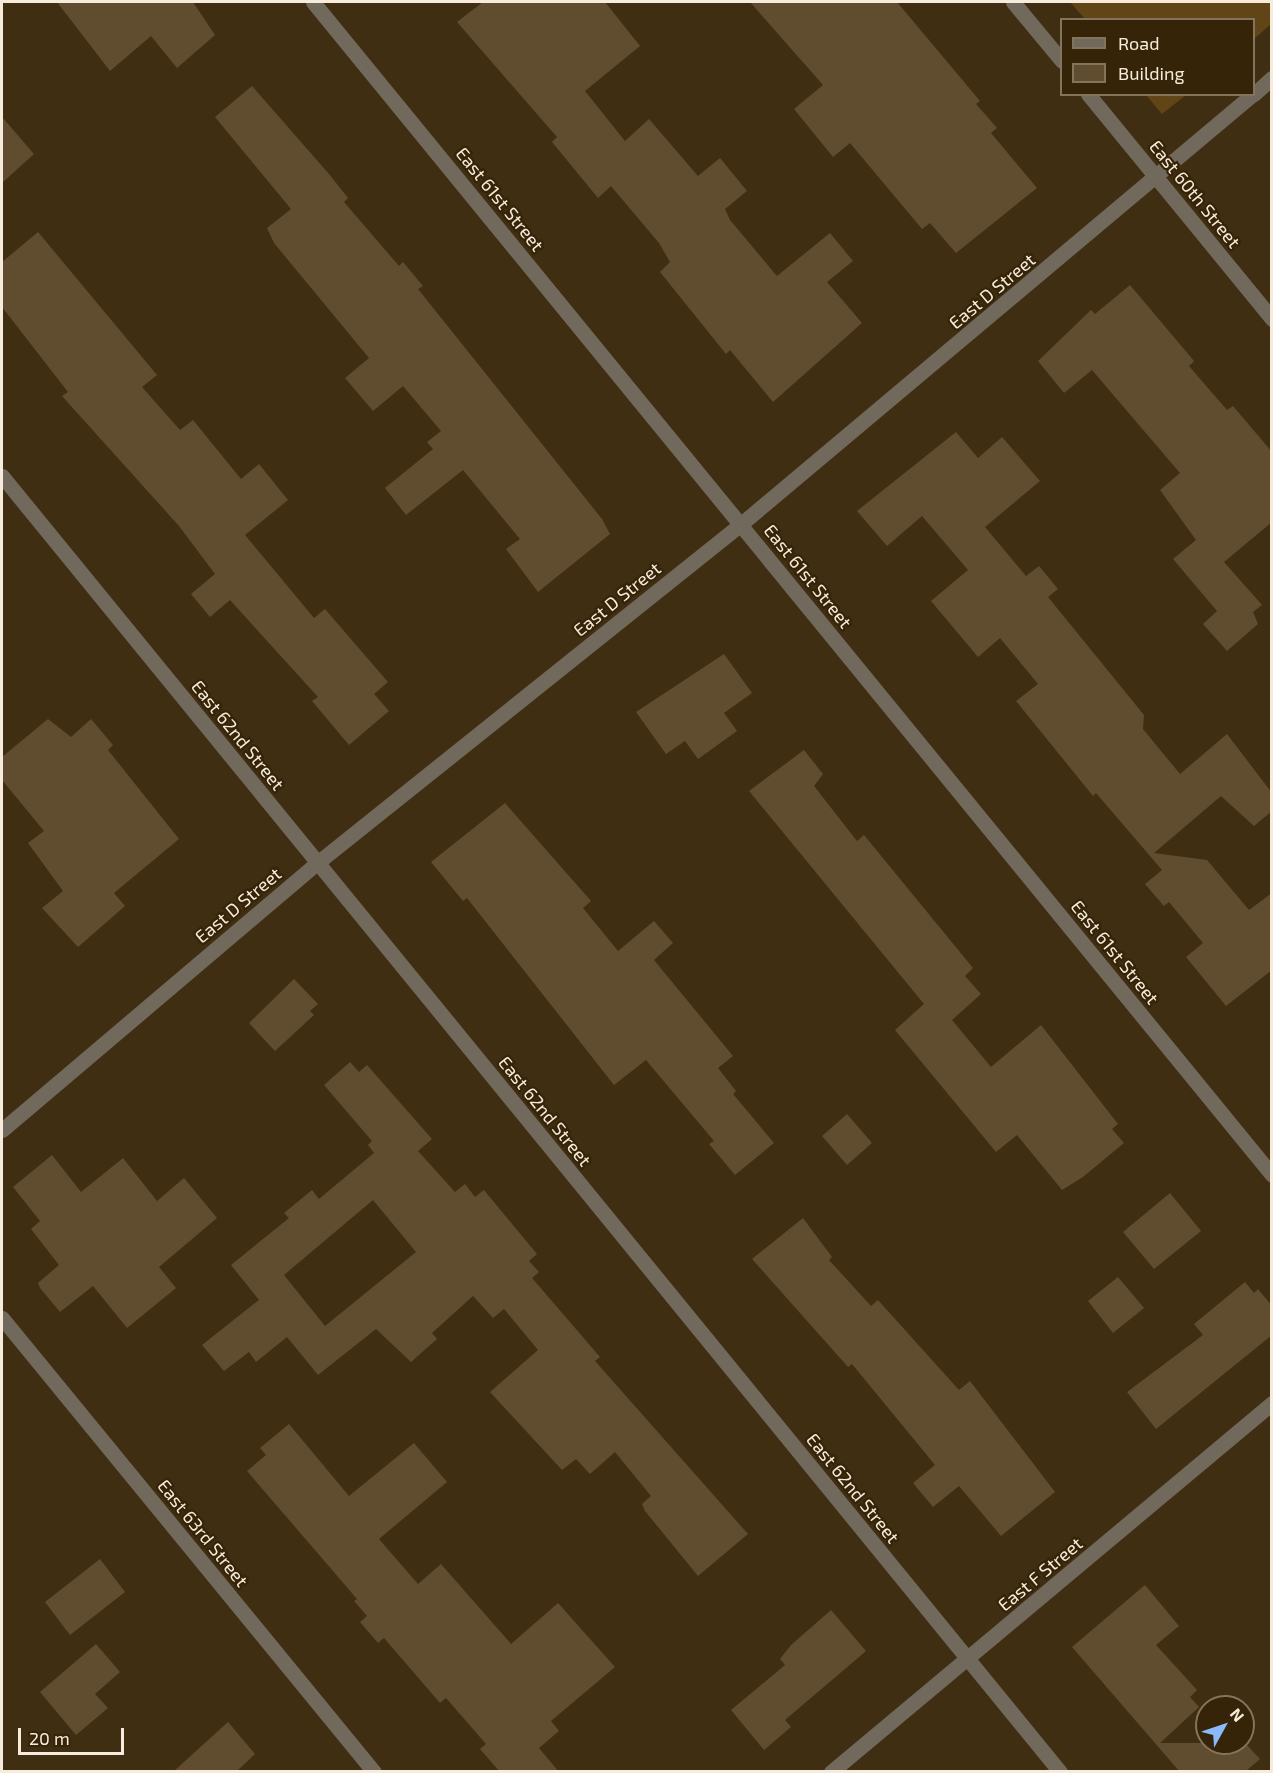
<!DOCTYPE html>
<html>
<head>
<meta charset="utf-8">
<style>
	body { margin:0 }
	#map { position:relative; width:1273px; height:1773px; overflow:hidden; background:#402e12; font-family:"Exo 2",sans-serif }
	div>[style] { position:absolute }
	.green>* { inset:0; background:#614516 }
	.building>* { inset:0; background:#604d30 }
	.minor>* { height:15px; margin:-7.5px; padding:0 7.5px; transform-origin:7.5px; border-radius:7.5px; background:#71695c }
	span { translate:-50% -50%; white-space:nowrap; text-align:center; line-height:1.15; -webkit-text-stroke:4.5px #352407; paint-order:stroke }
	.street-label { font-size:18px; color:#f7ebdb }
	.frame { position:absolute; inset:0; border:3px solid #f7ebdb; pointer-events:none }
	.legend { position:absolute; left:1060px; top:18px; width:195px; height:78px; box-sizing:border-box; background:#352407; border:2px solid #83745c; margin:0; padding:8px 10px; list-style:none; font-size:18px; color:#f7ebdb }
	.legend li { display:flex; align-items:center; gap:12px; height:30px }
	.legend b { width:30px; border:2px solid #83745c }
	.north { position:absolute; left:1195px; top:1695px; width:60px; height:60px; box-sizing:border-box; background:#352407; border:2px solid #83745c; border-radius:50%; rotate:50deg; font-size:16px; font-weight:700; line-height:24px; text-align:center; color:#f7ebdb }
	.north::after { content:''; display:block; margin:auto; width:21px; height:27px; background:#8abafc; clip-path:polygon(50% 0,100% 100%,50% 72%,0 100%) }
	.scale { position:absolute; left:18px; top:1728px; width:106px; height:27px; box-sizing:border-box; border:3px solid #f7ebdb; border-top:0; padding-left:8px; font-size:18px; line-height:21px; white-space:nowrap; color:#f7ebdb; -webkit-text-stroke:4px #352407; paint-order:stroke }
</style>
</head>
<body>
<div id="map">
	<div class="green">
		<div style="clip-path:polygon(1070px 2px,1271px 2px,1271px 24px,1254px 39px,1254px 20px,1085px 19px)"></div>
		<div style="clip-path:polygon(1146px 95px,1186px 95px,1162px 114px)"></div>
	</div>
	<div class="building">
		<div style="clip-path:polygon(57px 2px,193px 2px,215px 35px,177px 68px,151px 36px,110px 71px)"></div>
		<div style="clip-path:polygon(483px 2px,605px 2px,640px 46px,585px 91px,625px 141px,649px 119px,698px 176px,720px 158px,747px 191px,725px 209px,730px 220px,777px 276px,830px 233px,853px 261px,827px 282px,862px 323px,773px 402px,730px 350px,726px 354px,660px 272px,670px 262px,659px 243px,611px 186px,598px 198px,552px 142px,557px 137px,457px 22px)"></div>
		<div style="clip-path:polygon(750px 2px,897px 2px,980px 101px,976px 104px,997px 128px,991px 133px,1037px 188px,956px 253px,930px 223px,922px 229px,850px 143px,833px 157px,794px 109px,823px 85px)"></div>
		<div style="clip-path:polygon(252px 86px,329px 174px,348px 198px,344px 202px,399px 266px,403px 262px,423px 286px,418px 289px,602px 519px,610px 534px,538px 592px,506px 549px,520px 539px,463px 470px,406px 515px,385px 488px,433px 449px,427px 442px,441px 431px,403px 386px,373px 411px,345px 378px,369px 358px,274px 243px,267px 228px,291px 209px,215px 117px)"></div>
		<div style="clip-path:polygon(2px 117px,34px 154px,2px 183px)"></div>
		<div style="clip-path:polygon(38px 232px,157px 375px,142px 387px,180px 430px,193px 420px,241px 479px,259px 464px,288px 500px,245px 535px,314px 618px,325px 609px,388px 682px,374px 694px,389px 711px,349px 745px,312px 701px,318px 697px,230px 600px,210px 617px,191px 594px,215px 574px,179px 526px,62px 396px,68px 392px,2px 307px,2px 262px)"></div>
		<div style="clip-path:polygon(1130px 285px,1194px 361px,1189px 366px,1227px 410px,1233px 406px,1272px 452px,1272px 522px,1224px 562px,1262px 605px,1253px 612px,1258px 624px,1227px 651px,1203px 624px,1217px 611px,1173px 559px,1196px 540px,1160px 490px,1180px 473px,1092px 370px,1064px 393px,1038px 361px,1091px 310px,1095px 314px)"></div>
		<div style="clip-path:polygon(956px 432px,978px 458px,1002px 437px,1040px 481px,985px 527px,1026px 576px,1039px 566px,1058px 589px,1048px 597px,1144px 715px,1143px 729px,1180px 774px,1227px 734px,1272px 793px,1272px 811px,1254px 826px,1221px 796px,1154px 853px,1207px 860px,1249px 910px,1272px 893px,1272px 970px,1226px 1006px,1186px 957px,1203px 943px,1169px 902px,1164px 906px,1145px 884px,1162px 870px,1096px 793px,1093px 796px,1016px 701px,1038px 684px,1000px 638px,978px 657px,931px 601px,968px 570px,922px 516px,887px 546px,857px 511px)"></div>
		<div style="clip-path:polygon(724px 654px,752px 693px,724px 713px,737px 731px,698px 759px,685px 741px,666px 754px,636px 712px)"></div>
		<div style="clip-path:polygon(48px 719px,71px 737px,91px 719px,113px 745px,108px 750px,179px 839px,114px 893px,125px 906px,78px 947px,42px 908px,63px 891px,28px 843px,44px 831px,2px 780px,2px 757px)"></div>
		<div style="clip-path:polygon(804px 750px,823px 774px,814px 786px,857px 841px,864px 835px,973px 968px,965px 976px,981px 994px,952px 1020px,991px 1067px,1041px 1025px,1118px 1124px,1112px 1129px,1124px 1143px,1083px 1177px,1062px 1190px,1017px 1135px,996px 1152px,895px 1030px,924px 1004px,749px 791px)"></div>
		<div style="clip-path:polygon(505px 803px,591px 901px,583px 908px,618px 951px,654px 921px,673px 943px,654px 960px,733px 1056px,718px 1068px,736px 1091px,733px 1094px,774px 1143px,735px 1175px,709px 1144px,714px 1141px,646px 1060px,614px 1085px,467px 898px,463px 901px,431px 862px)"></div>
		<div style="clip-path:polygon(294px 979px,318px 1004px,310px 1011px,314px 1015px,275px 1051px,249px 1023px)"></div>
		<div style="clip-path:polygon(evenodd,350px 1062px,359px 1072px,367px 1065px,432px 1139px,418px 1151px,455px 1192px,465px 1184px,475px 1197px,484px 1190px,537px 1254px,529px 1261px,539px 1272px,532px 1278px,600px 1357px,595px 1361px,748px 1534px,698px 1576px,645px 1511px,642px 1504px,651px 1496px,615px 1452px,590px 1474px,576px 1459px,562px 1470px,490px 1392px,538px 1350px,504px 1309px,493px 1318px,473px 1296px,432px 1333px,437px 1339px,411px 1362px,376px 1329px,318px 1375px,287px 1337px,256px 1362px,249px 1352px,224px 1371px,202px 1345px,259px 1300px,231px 1265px,289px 1218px,284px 1213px,312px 1190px,319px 1199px,374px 1153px,368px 1145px,372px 1141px,324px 1085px,350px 1062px,373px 1200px,416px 1252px,325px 1326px,284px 1275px,373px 1200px)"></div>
		<div style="clip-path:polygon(847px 1114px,872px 1143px,847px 1165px,822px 1136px)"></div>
		<div style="clip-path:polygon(52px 1155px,81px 1192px,123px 1158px,157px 1201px,184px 1178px,217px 1218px,159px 1267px,176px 1288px,127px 1328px,93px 1286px,60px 1312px,40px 1288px,38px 1283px,59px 1265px,31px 1229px,40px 1221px,13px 1187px)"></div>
		<div style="clip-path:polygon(1170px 1193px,1201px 1231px,1154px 1269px,1123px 1232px)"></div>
		<div style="clip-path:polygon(803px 1218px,832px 1257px,829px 1260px,871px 1306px,878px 1300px,959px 1390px,970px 1381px,1055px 1492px,1001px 1536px,959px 1486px,933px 1507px,913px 1483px,935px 1465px,852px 1364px,848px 1367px,752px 1259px)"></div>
		<div style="clip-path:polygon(1118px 1277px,1144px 1308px,1113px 1333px,1088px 1301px)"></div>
		<div style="clip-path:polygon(1245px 1282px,1254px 1293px,1258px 1289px,1272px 1306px,1272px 1335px,1156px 1429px,1127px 1392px,1203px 1335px,1194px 1324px)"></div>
		<div style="clip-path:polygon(289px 1424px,349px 1496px,414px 1443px,447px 1482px,379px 1539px,418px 1584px,441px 1564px,511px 1644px,558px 1603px,615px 1667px,551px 1721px,559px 1731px,539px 1748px,559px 1772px,500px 1772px,480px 1749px,486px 1744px,446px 1698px,440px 1703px,384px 1638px,378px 1643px,360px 1622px,367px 1616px,354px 1601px,357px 1599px,247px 1471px,266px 1455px,260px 1448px)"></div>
		<div style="clip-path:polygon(100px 1559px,125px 1592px,70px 1635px,45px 1602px)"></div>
		<div style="clip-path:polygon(1145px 1585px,1179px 1626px,1156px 1645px,1197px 1690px,1190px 1697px,1199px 1707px,1160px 1743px,1245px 1743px,1260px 1759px,1245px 1772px,1180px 1772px,1072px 1647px)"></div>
		<div style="clip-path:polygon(831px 1610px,866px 1651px,785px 1720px,791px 1727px,764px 1750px,731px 1710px,785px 1665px,780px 1659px,791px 1645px)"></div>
		<div style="clip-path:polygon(96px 1644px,120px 1672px,95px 1694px,108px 1708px,76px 1735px,40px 1692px)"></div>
		<div style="clip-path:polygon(228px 1722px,255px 1754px,236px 1772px,173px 1772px)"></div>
	</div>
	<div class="minor">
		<div style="left:313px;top:2px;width:1515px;rotate:50.73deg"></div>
		<div style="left:1013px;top:2px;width:77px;rotate:50.3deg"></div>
		<div style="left:1088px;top:94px;width:291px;rotate:50.7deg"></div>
		<div style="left:1254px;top:94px;width:24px;rotate:-42deg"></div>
		<div style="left:2px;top:476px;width:1673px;rotate:50.77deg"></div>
		<div style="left:2px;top:1130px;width:413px;rotate:-40.3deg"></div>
		<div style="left:317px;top:863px;width:543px;rotate:-38.64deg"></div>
		<div style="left:741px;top:524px;width:669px;rotate:-40.03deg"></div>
		<div style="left:2px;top:1318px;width:587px;rotate:50.67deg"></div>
		<div style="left:831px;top:1772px;width:575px;rotate:-39.92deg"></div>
	</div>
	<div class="street-label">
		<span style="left:1195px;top:194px;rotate:51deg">East 60th Street</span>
		<span style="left:500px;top:199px;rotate:51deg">East 61st Street</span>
		<span style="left:992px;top:291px;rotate:-40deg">East D Street</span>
		<span style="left:808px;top:576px;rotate:51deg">East 61st Street</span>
		<span style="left:617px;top:599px;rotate:-39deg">East D Street</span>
		<span style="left:238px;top:735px;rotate:51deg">East 62nd Street</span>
		<span style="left:238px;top:905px;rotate:-40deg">East D Street</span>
		<span style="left:1115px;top:952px;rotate:51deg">East 61st Street</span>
		<span style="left:545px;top:1111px;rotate:51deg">East 62nd Street</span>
		<span style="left:853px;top:1488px;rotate:51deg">East 62nd Street</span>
		<span style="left:203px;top:1533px;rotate:51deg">East 63rd Street</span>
		<span style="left:1040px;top:1574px;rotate:-40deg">East F Street</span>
	</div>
	<div class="frame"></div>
	<ul class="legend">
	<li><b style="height:8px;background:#71695c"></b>Road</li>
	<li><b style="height:16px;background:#604d30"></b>Building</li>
	</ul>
	<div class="north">N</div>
	<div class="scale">20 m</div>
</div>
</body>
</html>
